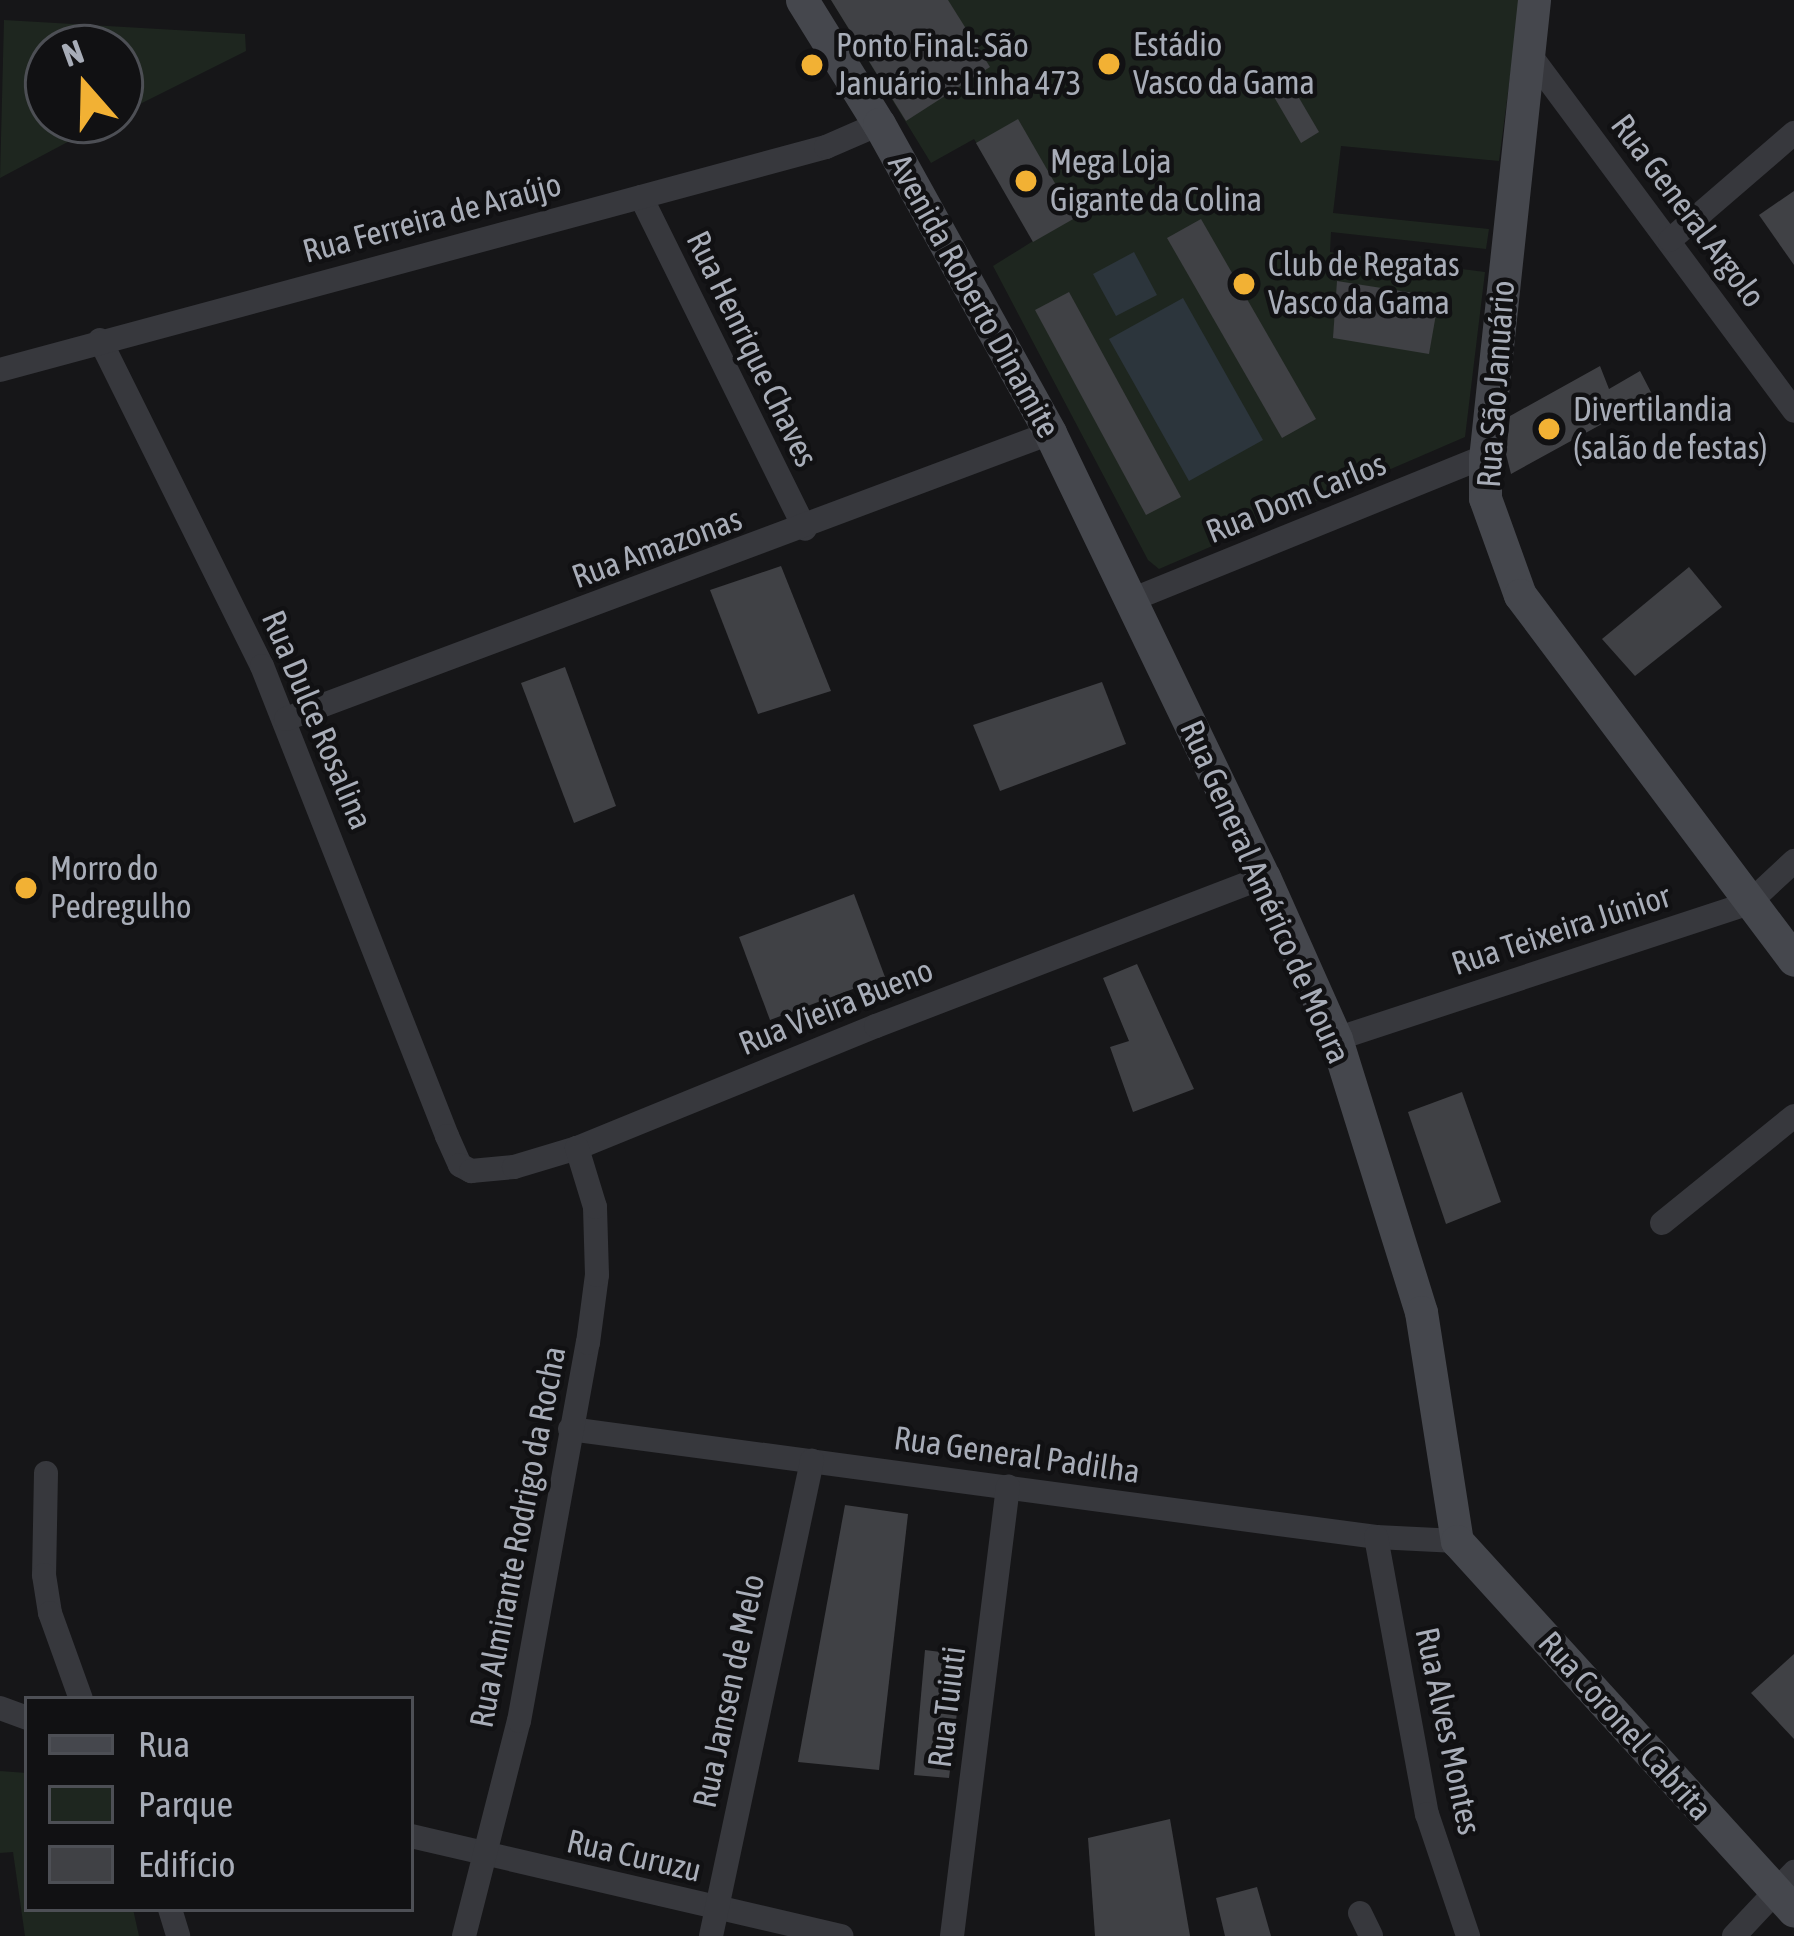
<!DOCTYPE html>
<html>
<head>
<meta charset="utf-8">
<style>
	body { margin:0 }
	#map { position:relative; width:1794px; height:1936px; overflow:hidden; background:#161618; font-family:"Asap Condensed",sans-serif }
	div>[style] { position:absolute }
	.green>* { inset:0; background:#1e261f }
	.water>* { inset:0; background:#2c353c }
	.building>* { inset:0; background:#404145 }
	.street>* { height:24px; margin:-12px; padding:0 12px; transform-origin:12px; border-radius:12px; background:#37383d }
	.secondary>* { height:33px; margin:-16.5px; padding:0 16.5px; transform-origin:16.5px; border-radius:16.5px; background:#45474d }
	.dots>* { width:33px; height:33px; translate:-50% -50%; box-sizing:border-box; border:6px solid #111113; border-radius:50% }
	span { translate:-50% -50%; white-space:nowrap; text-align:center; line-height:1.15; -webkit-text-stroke:9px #111113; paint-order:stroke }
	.poi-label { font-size:33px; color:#a8adb8 }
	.left { translate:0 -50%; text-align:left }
	.street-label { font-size:33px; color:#a8adb8 }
	.legend { position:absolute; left:24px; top:1696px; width:390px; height:216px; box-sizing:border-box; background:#111113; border:3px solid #4d4f55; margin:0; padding:15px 21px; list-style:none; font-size:36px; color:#a8adb8 }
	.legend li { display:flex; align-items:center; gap:24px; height:60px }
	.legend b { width:60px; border:3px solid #4d4f55 }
	.north { position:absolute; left:24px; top:24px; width:120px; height:120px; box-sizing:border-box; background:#111113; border:3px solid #4d4f55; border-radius:50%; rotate:340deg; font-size:33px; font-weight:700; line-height:48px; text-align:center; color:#a8adb8 }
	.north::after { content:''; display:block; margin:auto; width:42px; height:54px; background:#f2b134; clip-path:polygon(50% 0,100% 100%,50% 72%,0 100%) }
</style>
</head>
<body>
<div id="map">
	<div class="green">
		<div style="clip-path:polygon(831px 0,1520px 0,1499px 161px,1341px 146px,1333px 213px,1489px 229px,1486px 249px,1331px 232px,1330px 252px,1485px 272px,1465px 437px,1159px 569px,1148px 560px,993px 266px,1033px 241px,974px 139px,931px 163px)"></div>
		<div style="clip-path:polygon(4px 20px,245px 34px,246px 51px,120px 114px,120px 48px,48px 48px,48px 120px,109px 120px,0 178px)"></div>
		<div style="clip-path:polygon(0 1771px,27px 1773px,27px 1909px,133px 1909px,139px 1936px,25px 1936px,13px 1852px,0 1853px)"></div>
	</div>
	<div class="water">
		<div style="clip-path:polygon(1134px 252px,1157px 295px,1116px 316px,1093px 274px)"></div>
		<div style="clip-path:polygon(1183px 298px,1263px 440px,1189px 481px,1109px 339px)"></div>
	</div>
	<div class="building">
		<div style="clip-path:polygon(831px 0,948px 0,990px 67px,906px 121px)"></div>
		<div style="clip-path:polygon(1285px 74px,1319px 132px,1301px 143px,1267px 85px)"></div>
		<div style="clip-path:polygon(1018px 119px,1075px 218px,1033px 242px,976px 143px)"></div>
		<div style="clip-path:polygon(1794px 191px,1794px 265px,1759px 215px)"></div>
		<div style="clip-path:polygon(1201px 219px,1316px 419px,1282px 438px,1167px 238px)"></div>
		<div style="clip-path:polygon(1337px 281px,1439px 297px,1429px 354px,1333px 338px)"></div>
		<div style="clip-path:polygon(1069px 292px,1181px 497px,1146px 515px,1035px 310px)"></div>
		<div style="clip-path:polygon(1600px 366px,1609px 389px,1640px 371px,1653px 396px,1511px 474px,1506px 454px,1510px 416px)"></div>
		<div style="clip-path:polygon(781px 566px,831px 691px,758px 714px,710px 590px)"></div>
		<div style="clip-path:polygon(1689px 567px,1722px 607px,1635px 676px,1602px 639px)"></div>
		<div style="clip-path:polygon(565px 667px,616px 806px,574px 823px,521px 683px)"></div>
		<div style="clip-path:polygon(1102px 682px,1126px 744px,1000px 791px,973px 725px)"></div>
		<div style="clip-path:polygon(854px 894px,885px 977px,770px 1020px,739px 937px)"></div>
		<div style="clip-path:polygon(1137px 964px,1194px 1089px,1133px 1112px,1110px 1047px,1129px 1041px,1103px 978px)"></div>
		<div style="clip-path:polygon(1462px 1092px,1501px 1202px,1446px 1224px,1408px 1112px)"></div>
		<div style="clip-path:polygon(845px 1505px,908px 1514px,879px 1770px,798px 1762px)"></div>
		<div style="clip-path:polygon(925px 1650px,964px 1655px,949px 1778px,914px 1775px)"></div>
		<div style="clip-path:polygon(1794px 1654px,1794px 1739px,1751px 1693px)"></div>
		<div style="clip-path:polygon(1170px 1819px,1190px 1936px,1095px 1936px,1088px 1838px)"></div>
		<div style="clip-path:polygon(1257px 1887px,1271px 1936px,1225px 1936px,1216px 1898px)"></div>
	</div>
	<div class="street">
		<div style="left:1527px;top:51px;width:448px;rotate:53.4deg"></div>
		<div style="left:641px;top:197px;width:370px;rotate:63.7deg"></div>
		<div style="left:1670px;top:240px;width:164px;rotate:-40.8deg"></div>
		<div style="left:100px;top:340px;width:364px;rotate:63.6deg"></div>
		<div style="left:262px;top:666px;width:505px;rotate:68.51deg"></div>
		<div style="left:447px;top:1136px;width:32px;rotate:66deg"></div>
		<div style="left:460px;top:1165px;width:13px;rotate:29deg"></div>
		<div style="left:471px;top:1171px;width:43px;rotate:-5.3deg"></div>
		<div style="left:514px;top:1167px;width:66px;rotate:-16.8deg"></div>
		<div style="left:577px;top:1148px;width:323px;rotate:-22.2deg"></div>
		<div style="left:876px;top:1026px;width:416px;rotate:-21deg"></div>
		<div style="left:0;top:370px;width:856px;rotate:-15.11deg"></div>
		<div style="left:826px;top:147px;width:58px;rotate:-23.5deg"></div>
		<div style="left:1131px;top:600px;width:382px;rotate:-22.1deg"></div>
		<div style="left:286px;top:719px;width:816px;rotate:-20.52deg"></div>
		<div style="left:1336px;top:1039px;width:435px;rotate:-18.2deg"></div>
		<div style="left:1749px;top:903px;width:62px;rotate:-43deg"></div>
		<div style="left:1662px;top:1223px;width:170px;rotate:-39deg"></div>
		<div style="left:570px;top:1429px;width:813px;rotate:7.63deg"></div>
		<div style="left:1376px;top:1537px;width:81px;rotate:2.8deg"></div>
		<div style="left:46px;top:1473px;width:102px;rotate:91.1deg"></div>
		<div style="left:44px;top:1575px;width:38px;rotate:81deg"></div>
		<div style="left:50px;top:1613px;width:91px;rotate:70.2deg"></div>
		<div style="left:1376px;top:1537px;width:282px;rotate:79.6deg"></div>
		<div style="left:1427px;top:1814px;width:129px;rotate:71.4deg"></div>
		<div style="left:0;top:1708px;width:29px;rotate:20deg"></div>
		<div style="left:411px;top:1836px;width:442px;rotate:13.1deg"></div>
		<div style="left:170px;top:1909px;width:28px;rotate:73deg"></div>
		<div style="left:1360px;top:1913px;width:25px;rotate:64deg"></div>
		<div style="left:464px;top:1936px;width:222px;rotate:-75.7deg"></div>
		<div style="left:519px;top:1721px;width:384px;rotate:-79.7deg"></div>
		<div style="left:588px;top:1343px;width:69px;rotate:-82.5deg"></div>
		<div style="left:597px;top:1275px;width:68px;rotate:-91.7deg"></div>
		<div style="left:595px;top:1207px;width:62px;rotate:-107deg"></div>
		<div style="left:711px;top:1936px;width:486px;rotate:-78deg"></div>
		<div style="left:952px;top:1936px;width:453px;rotate:-82.9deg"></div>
		<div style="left:1734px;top:1936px;width:88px;rotate:-46.8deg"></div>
	</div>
	<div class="secondary">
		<div style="left:802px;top:0;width:146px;rotate:58.2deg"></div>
		<div style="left:879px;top:124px;width:353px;rotate:61deg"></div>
		<div style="left:1050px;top:433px;width:493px;rotate:64.3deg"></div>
		<div style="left:1264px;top:877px;width:177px;rotate:66deg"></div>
		<div style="left:1336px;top:1039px;width:286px;rotate:72.7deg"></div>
		<div style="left:1421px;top:1312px;width:232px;rotate:81.1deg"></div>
		<div style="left:1457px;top:1541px;width:500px;rotate:47.67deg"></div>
		<div style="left:1534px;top:0;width:459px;rotate:96.1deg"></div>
		<div style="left:1485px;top:456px;width:42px;rotate:90deg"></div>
		<div style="left:1485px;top:498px;width:103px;rotate:70.2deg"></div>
		<div style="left:1520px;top:595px;width:456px;rotate:53.1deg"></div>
	</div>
	<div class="dots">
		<div style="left:1109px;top:64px;background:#f2b134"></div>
		<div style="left:812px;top:65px;background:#f2b134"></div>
		<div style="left:1026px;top:181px;background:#f2b134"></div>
		<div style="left:1244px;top:284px;background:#f2b134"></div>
		<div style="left:1549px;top:429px;background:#f2b134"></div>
		<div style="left:26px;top:888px;background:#f2b134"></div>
	</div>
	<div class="poi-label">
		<span class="left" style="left:1133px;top:64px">Estádio<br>Vasco da Gama</span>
		<span class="left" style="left:836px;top:65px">Ponto Final: São<br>Januário :: Linha 473</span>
		<span class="left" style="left:1050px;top:181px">Mega Loja<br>Gigante da Colina</span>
		<span class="left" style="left:1268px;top:284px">Club de Regatas<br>Vasco da Gama</span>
		<span class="left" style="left:1573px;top:429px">Divertilandia<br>(salão de festas)</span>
		<span class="left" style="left:50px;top:888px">Morro do<br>Pedregulho</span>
	</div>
	<div class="street-label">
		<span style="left:1688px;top:211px;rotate:53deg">Rua General Argolo</span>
		<span style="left:432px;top:218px;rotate:-15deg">Rua Ferreira de Araújo</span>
		<span style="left:974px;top:296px;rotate:61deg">Avenida Roberto Dinamite</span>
		<span style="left:752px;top:349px;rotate:64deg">Rua Henrique Chaves</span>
		<span style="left:1496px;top:384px;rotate:-86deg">Rua São Januário</span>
		<span style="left:1296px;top:498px;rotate:-22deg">Rua Dom Carlos</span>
		<span style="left:657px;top:548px;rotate:-20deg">Rua Amazonas</span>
		<span style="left:317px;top:720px;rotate:67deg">Rua Dulce Rosalina</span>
		<span style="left:1265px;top:892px;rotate:66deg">Rua General Américo de Moura</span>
		<span style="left:1561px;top:930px;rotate:-18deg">Rua Teixeira Júnior</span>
		<span style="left:836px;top:1007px;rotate:-22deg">Rua Vieira Bueno</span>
		<span style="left:1017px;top:1455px;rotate:8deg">Rua General Padilha</span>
		<span style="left:518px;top:1537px;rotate:-79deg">Rua Almirante Rodrigo da Rocha</span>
		<span style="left:729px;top:1691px;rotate:-78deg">Rua Jansen de Melo</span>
		<span style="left:947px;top:1707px;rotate:-83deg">Rua Tuiuti</span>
		<span style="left:1625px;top:1726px;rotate:48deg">Rua Coronel Cabrita</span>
		<span style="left:1448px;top:1731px;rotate:78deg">Rua Alves Montes</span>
		<span style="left:634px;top:1856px;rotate:13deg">Rua Curuzu</span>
	</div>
	<ul class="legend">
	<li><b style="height:15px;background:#45474d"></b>Rua</li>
	<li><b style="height:33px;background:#1e261f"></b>Parque</li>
	<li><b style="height:33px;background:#404145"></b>Edifício</li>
	</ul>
	<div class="north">N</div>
</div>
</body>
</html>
